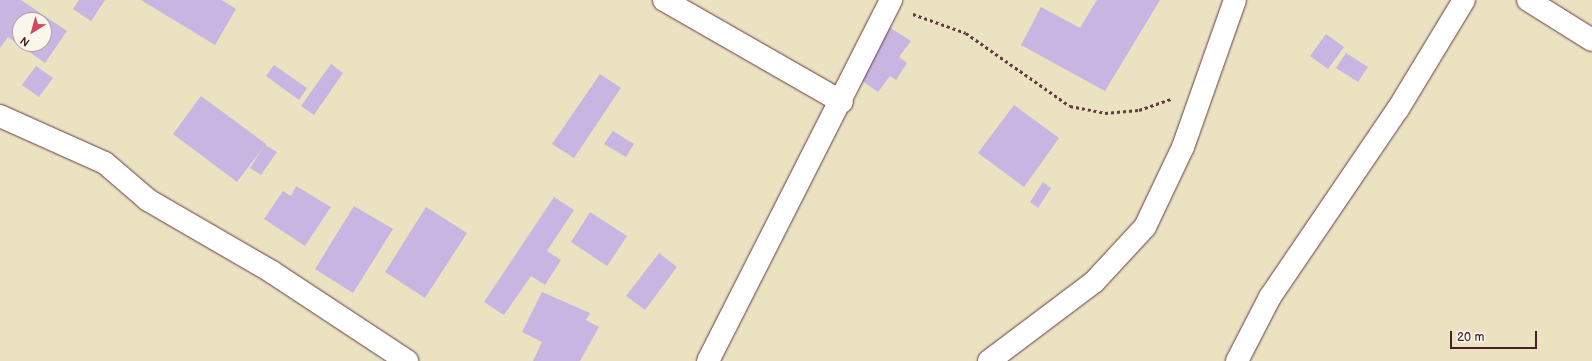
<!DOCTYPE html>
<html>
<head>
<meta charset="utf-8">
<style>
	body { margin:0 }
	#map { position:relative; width:1592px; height:361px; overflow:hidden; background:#ebe2c2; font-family:"Balsamiq Sans",sans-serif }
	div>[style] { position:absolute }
	.building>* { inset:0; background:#c9b5e2 }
	.path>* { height:2.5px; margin-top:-1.25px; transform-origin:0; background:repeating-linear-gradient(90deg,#623c42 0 3px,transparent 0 6px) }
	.roads { filter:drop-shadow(0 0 1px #623c42) drop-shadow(0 0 1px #623c42) }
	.street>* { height:22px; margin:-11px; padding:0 11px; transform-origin:11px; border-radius:11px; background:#fff }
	span { translate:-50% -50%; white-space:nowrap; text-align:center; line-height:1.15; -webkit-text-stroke:3.5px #fbf7ec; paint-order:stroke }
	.north { position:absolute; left:12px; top:12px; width:40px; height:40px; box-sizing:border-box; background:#fbf7ec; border:1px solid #b4a19f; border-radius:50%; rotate:217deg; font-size:11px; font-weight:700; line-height:16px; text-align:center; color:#4a1f2b }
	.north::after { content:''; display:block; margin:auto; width:14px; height:18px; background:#d1495b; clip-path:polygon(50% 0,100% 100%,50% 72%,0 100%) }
	.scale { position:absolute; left:1450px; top:331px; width:87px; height:18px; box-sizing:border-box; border:2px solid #4a1f2b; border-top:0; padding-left:5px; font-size:12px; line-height:14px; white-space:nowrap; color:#4a1f2b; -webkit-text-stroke:3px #fbf7ec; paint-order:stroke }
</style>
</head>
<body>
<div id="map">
	<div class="building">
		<div style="clip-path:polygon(evenodd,0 0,21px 0,67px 31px,45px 63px,8px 37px,0 48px,0 0,20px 20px,44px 20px,44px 44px,20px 44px,20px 20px)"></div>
		<div style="clip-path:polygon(79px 0,105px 0,91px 21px,73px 9px)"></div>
		<div style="clip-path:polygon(141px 0,222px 0,236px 9px,215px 45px)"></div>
		<div style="clip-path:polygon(1097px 0,1160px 0,1105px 91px,1021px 45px,1041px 7px,1080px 28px)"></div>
		<div style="clip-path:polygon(889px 27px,911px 41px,899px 57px,907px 63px,896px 80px,890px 76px,878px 92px,858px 78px)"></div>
		<div style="clip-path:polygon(1326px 34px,1344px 47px,1328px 69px,1310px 56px)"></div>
		<div style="clip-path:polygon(1346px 53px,1368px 67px,1358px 82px,1336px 68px)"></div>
		<div style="clip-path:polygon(331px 64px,343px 73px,314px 115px,301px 106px)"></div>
		<div style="clip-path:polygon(274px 65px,307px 88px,299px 100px,266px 76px)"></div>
		<div style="clip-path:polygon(36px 66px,53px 78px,39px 97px,22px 85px)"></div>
		<div style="clip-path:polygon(600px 74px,621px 88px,574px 158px,552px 144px)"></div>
		<div style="clip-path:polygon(201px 96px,266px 144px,237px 182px,173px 134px)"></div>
		<div style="clip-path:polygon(1014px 105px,1059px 138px,1024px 187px,978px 153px)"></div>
		<div style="clip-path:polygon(613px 131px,634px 144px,626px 157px,604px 144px)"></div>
		<div style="clip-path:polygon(265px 145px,277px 152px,261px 175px,250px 168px)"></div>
		<div style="clip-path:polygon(1043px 182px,1051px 188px,1038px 208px,1030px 202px)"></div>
		<div style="clip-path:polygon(296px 186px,331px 207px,305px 246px,264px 219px,283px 191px,291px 196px)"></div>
		<div style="clip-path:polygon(554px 197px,574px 210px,547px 251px,561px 260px,545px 285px,531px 276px,504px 315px,484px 302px)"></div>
		<div style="clip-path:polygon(354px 206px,393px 229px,353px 293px,315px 269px)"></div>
		<div style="clip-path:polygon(426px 207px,467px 233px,425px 298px,385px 272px)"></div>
		<div style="clip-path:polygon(590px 212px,627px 236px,607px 266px,571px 242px)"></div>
		<div style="clip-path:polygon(659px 253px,677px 267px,645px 310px,626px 296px)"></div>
		<div style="clip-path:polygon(542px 292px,590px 313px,586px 320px,599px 327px,580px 361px,533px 361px,542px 342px,522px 332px)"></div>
	</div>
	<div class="path">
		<div style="left:913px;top:14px;width:56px;rotate:19.7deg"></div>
		<div style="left:966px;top:33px;width:127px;rotate:35.1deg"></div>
		<div style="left:1070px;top:106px;width:36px;rotate:11deg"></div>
		<div style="left:1105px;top:113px;width:34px;rotate:-5deg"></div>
		<div style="left:1139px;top:110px;width:34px;rotate:-19deg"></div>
	</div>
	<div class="roads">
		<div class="street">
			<div style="left:664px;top:0;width:205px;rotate:29.8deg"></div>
			<div style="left:1528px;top:0;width:75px;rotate:32deg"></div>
			<div style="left:0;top:116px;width:115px;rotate:24.1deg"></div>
			<div style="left:105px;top:163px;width:57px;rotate:40.7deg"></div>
			<div style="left:148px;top:200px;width:143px;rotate:30.1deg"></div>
			<div style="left:272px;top:272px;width:162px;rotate:33.4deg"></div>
			<div style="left:708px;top:361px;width:405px;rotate:-63.1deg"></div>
			<div style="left:989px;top:361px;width:131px;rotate:-37deg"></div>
			<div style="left:1094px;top:282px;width:75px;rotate:-47.2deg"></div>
			<div style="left:1145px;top:227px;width:89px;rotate:-64.6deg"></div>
			<div style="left:1183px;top:147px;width:156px;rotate:-70.5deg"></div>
			<div style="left:1237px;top:361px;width:72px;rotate:-62.7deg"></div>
			<div style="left:1270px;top:297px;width:227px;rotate:-55.8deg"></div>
			<div style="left:1398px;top:109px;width:127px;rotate:-58.8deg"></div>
		</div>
	</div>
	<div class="north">N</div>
	<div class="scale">20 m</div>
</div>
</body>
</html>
